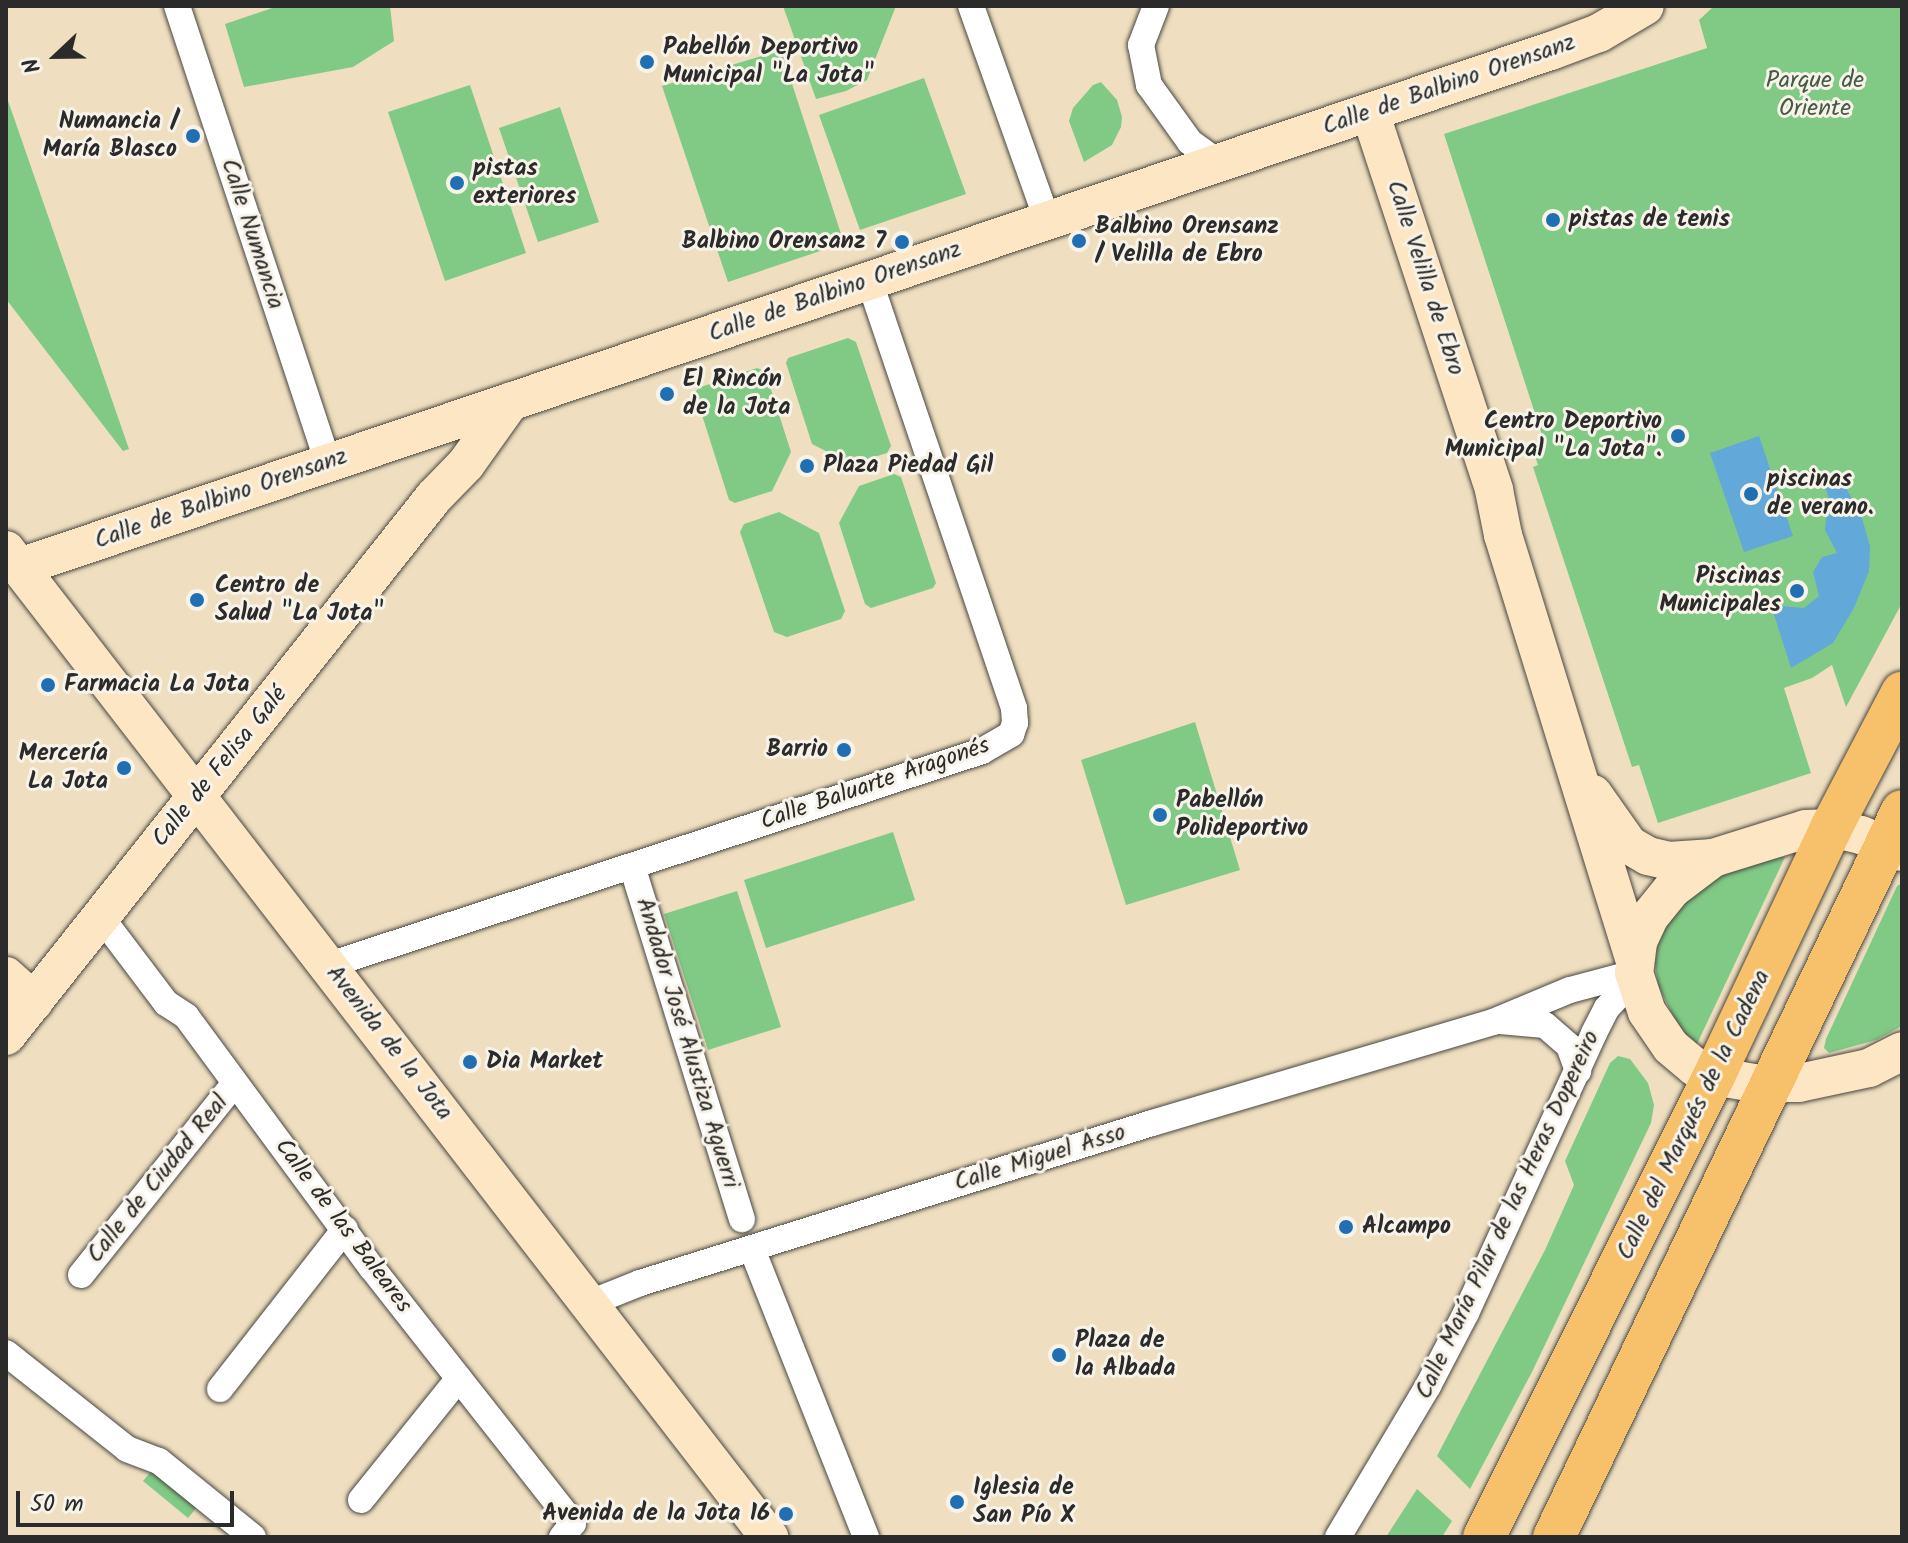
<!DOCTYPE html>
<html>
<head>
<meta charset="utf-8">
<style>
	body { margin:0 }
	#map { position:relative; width:1908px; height:1543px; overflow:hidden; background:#efdfc0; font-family:Kalam,sans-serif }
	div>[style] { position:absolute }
	.green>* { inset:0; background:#81ca86 }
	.water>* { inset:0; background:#62a8d8 }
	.roads { filter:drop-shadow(0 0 2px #484641) drop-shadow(0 0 2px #484641) }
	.street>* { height:26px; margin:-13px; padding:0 13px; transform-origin:13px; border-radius:13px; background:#fff }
	.secondary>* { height:38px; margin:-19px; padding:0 19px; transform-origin:19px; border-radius:19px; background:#fce6c4 }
	.primary>* { height:42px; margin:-21px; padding:0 21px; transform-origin:21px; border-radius:21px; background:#f7c06b }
	.dots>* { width:22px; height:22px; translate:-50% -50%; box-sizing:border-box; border:4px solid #f7f3e8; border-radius:50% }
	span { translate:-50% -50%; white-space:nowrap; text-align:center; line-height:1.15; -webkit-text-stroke:6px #f7f3e8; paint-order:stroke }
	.poi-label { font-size:24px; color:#2b2b2b; font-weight:700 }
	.left { translate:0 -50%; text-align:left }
	.right { translate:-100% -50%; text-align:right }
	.park-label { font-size:24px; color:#455b46 }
	.street-label { font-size:24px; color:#2b2b2b }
	.frame { position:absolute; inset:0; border:8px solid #2b2b2b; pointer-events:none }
	.north { position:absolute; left:16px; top:16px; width:80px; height:80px; -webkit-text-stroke:6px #f7f3e8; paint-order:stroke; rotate:248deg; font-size:22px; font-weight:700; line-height:32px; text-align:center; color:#2b2b2b }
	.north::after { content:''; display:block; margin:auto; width:28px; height:36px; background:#2b2b2b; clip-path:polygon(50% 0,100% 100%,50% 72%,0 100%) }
	.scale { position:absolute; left:16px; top:1491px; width:218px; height:36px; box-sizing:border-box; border:4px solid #2b2b2b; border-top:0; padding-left:10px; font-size:24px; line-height:28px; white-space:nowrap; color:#2b2b2b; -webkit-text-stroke:6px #f7f3e8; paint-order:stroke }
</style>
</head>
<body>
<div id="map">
	<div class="green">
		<div style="clip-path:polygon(278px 6px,390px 6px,394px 41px,353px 67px,244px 87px,225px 24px)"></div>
		<div style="clip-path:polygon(783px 6px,896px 6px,867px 80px,846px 91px,816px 99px)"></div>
		<div style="clip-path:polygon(1714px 6px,1902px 6px,1902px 603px,1846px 707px,1832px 665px,1812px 678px,1784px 688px,1811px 773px,1658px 823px,1639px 765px,1632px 767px,1533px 467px,1538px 465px,1532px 447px,1542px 435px,1444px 134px,1707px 48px,1699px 20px)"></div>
		<div style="clip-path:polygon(781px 50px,844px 243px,728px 282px,662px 86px)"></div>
		<div style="clip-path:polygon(924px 78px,966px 194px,860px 230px,819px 115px)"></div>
		<div style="clip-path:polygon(1101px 82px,1117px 100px,1122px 117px,1121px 127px,1112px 145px,1084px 162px,1069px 121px,1073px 108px,1093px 85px)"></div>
		<div style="clip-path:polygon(470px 85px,526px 253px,445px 281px,388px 112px)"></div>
		<div style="clip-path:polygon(6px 95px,129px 449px,123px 451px,6px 299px)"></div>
		<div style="clip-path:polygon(560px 107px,599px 222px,538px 242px,499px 128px)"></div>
		<div style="clip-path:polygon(848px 338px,856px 342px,891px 446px,887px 453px,851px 464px,812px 444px,786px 363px,788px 358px)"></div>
		<div style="clip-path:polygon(757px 368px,765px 371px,791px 452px,772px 491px,735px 503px,729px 500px,695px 393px,698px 388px)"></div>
		<div style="clip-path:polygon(894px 474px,901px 477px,936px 583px,933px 588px,871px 608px,865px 604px,839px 523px,859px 486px)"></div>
		<div style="clip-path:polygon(779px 512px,819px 533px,845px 611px,841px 619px,787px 637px,774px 632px,740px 532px,744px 524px)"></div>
		<div style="clip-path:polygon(1195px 722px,1240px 870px,1126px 905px,1081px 760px)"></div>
		<div style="clip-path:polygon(893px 832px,915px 900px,766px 948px,744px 880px)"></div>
		<div style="clip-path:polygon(1785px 857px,1697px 1044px,1681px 1032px,1658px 985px,1655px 964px,1659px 934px,1698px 884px,1758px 858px)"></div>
		<div style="clip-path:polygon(1902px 883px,1902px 1026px,1876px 1040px,1829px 1053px,1824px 1048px,1826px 1039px,1897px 886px)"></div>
		<div style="clip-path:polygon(737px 891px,781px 1027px,708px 1050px,664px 914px)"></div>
		<div style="clip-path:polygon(1618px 1056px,1630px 1059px,1648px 1083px,1654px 1105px,1651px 1123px,1532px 1372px,1470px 1489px,1437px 1456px,1545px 1250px,1574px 1185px,1565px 1161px,1610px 1063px)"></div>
		<div style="clip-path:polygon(153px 1469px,198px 1506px,188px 1518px,143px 1481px)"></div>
		<div style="clip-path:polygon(1417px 1489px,1452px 1521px,1442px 1537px,1386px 1537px)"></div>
	</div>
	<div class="water">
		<div style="clip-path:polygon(1759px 436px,1793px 536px,1744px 552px,1710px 453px)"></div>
		<div style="clip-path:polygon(1823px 479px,1841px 479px,1861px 515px,1870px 546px,1869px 571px,1854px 608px,1833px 643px,1791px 668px,1771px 605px,1804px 608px,1819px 596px,1813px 572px,1822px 557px,1837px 553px,1825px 530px,1826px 518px,1833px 513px)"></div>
	</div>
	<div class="roads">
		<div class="street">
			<div style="left:177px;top:6px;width:480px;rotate:71.7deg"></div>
			<div style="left:971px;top:6px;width:227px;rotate:70.4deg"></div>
			<div style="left:1156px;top:6px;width:42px;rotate:111deg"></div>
			<div style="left:1141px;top:45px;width:41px;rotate:78.7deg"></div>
			<div style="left:1149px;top:85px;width:70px;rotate:54.3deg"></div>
			<div style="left:1190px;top:142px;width:34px;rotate:36deg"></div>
			<div style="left:632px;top:866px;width:370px;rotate:72.7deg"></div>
			<div style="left:101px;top:917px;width:108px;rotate:52.9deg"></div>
			<div style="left:166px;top:1003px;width:24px;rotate:33deg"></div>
			<div style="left:186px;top:1016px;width:313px;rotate:53.6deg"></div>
			<div style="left:372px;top:1268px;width:325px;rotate:51.8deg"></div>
			<div style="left:573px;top:1523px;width:18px;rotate:128deg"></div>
			<div style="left:329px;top:965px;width:687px;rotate:-18.14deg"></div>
			<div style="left:982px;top:751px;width:34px;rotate:-30deg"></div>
			<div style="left:1011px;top:734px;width:12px;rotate:-70deg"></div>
			<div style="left:1015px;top:723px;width:15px;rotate:-94deg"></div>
			<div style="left:1014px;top:708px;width:452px;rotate:-108.7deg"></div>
			<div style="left:1500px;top:1021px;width:45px;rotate:5.1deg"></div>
			<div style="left:1545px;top:1025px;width:32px;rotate:41deg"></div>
			<div style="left:1569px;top:1046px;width:27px;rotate:70deg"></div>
			<div style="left:752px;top:1249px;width:310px;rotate:68.4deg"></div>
			<div style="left:81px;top:1275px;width:246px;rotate:-51.3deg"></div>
			<div style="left:590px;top:1303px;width:54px;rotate:-21.8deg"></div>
			<div style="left:640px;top:1283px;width:536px;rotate:-17.35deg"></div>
			<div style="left:1152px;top:1123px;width:356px;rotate:-16.5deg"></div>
			<div style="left:1493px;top:1022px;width:83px;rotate:-22.6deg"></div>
			<div style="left:1570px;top:990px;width:66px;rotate:-14.9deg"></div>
			<div style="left:6px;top:1353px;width:154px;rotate:38.4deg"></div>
			<div style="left:127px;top:1449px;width:34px;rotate:21deg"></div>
			<div style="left:159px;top:1461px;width:121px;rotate:39deg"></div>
			<div style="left:220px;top:1389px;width:203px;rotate:-52deg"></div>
			<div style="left:361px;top:1500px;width:156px;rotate:-51.2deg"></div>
			<div style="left:1338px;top:1537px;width:176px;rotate:-59.2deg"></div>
			<div style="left:1428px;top:1386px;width:82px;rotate:-62.5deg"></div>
			<div style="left:1466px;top:1313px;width:308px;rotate:-65.4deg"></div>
			<div style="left:1594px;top:1033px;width:28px;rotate:-63deg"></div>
			<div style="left:1607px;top:1008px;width:40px;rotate:-47deg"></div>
		</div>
		<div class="secondary">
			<div style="left:1370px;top:112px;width:398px;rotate:71.8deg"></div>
			<div style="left:1494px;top:490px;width:46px;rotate:78.7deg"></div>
			<div style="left:1503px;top:535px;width:442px;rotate:72.8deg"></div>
			<div style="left:6px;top:550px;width:1248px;rotate:52.29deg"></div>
			<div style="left:20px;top:567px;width:1616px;rotate:-18.63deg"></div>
			<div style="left:1551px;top:51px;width:51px;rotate:-20.6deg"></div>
			<div style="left:1599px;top:33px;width:53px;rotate:-30.4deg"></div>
			<div style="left:1593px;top:794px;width:62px;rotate:54.8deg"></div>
			<div style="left:1629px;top:845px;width:22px;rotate:30deg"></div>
			<div style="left:1648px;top:856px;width:22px;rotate:13deg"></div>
			<div style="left:1669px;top:861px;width:44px;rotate:-3.9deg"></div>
			<div style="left:1902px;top:852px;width:44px;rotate:-157.5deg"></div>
			<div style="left:1861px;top:835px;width:31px;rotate:-167deg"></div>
			<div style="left:1831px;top:828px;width:25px;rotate:178deg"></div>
			<div style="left:1806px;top:829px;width:97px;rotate:162.7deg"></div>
			<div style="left:1713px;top:858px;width:51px;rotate:142.9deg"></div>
			<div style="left:1672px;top:889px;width:35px;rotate:129deg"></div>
			<div style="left:1650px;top:916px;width:29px;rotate:115deg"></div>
			<div style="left:1638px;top:942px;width:31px;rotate:97deg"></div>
			<div style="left:1634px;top:973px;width:41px;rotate:71.6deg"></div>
			<div style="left:1647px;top:1012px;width:42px;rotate:55.6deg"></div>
			<div style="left:1671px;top:1047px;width:31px;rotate:40deg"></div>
			<div style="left:1695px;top:1067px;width:21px;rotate:25deg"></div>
			<div style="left:1714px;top:1076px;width:39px;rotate:10deg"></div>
			<div style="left:1752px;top:1083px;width:47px"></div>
			<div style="left:1799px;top:1083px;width:72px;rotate:-12.1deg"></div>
			<div style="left:1869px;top:1068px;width:37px;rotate:-27deg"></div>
			<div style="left:6px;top:976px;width:38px;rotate:42deg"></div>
			<div style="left:6px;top:1036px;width:688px;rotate:-51.55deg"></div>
			<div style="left:434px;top:497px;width:46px;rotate:-45.9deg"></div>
			<div style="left:466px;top:464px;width:77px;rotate:-54.5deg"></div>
		</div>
		<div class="primary">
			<div style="left:1484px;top:1537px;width:515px;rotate:-63.48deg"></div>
			<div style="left:1714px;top:1076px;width:274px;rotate:-64.7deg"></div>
			<div style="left:1831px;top:828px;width:153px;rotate:-62.3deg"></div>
			<div style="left:1554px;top:1537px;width:805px;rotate:-64.39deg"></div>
		</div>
	</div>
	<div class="dots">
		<div style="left:647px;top:62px;background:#1f6fb2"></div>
		<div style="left:193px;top:136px;background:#1f6fb2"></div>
		<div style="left:457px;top:183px;background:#1f6fb2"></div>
		<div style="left:1553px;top:220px;background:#1f6fb2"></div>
		<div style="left:1079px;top:241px;background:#1f6fb2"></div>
		<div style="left:902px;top:242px;background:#1f6fb2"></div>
		<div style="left:667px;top:394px;background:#1f6fb2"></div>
		<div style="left:1678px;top:436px;background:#1f6fb2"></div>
		<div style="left:807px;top:466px;background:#1f6fb2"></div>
		<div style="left:1751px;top:494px;background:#1f6fb2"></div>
		<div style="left:1797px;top:591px;background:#1f6fb2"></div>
		<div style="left:197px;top:600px;background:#1f6fb2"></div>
		<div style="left:48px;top:685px;background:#1f6fb2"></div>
		<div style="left:844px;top:750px;background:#1f6fb2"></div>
		<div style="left:124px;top:768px;background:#1f6fb2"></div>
		<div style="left:1160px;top:815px;background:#1f6fb2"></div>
		<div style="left:470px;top:1062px;background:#1f6fb2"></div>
		<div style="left:1346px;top:1227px;background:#1f6fb2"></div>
		<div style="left:1059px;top:1355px;background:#1f6fb2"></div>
		<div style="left:957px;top:1502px;background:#1f6fb2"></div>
		<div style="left:786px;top:1514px;background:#1f6fb2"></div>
	</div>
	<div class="poi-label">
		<span class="left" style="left:663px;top:62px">Pabellón Deportivo<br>Municipal "La Jota"</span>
		<span class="right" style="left:177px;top:136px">Numancia /<br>María Blasco</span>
		<span class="left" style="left:473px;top:183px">pistas<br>exteriores</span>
		<span class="left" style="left:1569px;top:220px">pistas de tenis</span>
		<span class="left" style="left:1095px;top:241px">Balbino Orensanz<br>/ Velilla de Ebro</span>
		<span class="right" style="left:886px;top:242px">Balbino Orensanz 7</span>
		<span class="left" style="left:683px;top:394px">El Rincón<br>de la Jota</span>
		<span class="right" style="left:1662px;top:436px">Centro Deportivo<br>Municipal "La Jota".</span>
		<span class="left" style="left:823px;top:466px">Plaza Piedad Gil</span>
		<span class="left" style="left:1767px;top:494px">piscinas<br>de verano.</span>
		<span class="right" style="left:1781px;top:591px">Piscinas<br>Municipales</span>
		<span class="left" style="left:215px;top:600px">Centro de<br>Salud "La Jota"</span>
		<span class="left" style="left:64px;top:685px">Farmacia La Jota</span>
		<span class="right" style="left:828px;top:750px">Barrio</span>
		<span class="right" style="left:108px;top:768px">Mercería<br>La Jota</span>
		<span class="left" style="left:1176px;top:815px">Pabellón<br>Polideportivo</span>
		<span class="left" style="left:486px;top:1062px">Dia Market</span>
		<span class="left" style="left:1362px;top:1227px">Alcampo</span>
		<span class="left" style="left:1075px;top:1355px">Plaza de<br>la Albada</span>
		<span class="left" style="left:973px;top:1502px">Iglesia de<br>San Pío X</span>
		<span class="right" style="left:770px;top:1514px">Avenida de la Jota 16</span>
	</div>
	<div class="park-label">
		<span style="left:1815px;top:95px">Parque de<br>Oriente</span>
	</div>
	<div class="street-label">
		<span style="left:1449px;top:85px;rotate:-19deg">Calle de Balbino Orensanz</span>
		<span style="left:252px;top:234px;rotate:72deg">Calle Numancia</span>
		<span style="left:1425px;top:278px;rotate:72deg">Calle Velilla de Ebro</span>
		<span style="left:835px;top:292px;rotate:-19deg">Calle de Balbino Orensanz</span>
		<span style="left:221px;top:499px;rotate:-19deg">Calle de Balbino Orensanz</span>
		<span style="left:220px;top:767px;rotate:-51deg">Calle de Felisa Galé</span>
		<span style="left:875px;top:784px;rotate:-19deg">Calle Baluarte Aragonés</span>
		<span style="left:389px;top:1043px;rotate:52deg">Avenida de la Jota</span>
		<span style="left:687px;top:1043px;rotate:73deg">Andador José Alustiza Aguerri</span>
		<span style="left:1694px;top:1115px;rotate:-64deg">Calle del Marqués de la Cadena</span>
		<span style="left:1040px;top:1158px;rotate:-17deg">Calle Miguel Asso</span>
		<span style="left:158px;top:1179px;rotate:-51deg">Calle de Ciudad Real</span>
		<span style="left:1508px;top:1215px;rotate:-65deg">Calle María Pilar de las Heras Dopereiro</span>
		<span style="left:343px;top:1226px;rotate:53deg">Calle de las Baleares</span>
	</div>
	<div class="frame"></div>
	<div class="north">N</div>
	<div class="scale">50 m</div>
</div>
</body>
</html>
